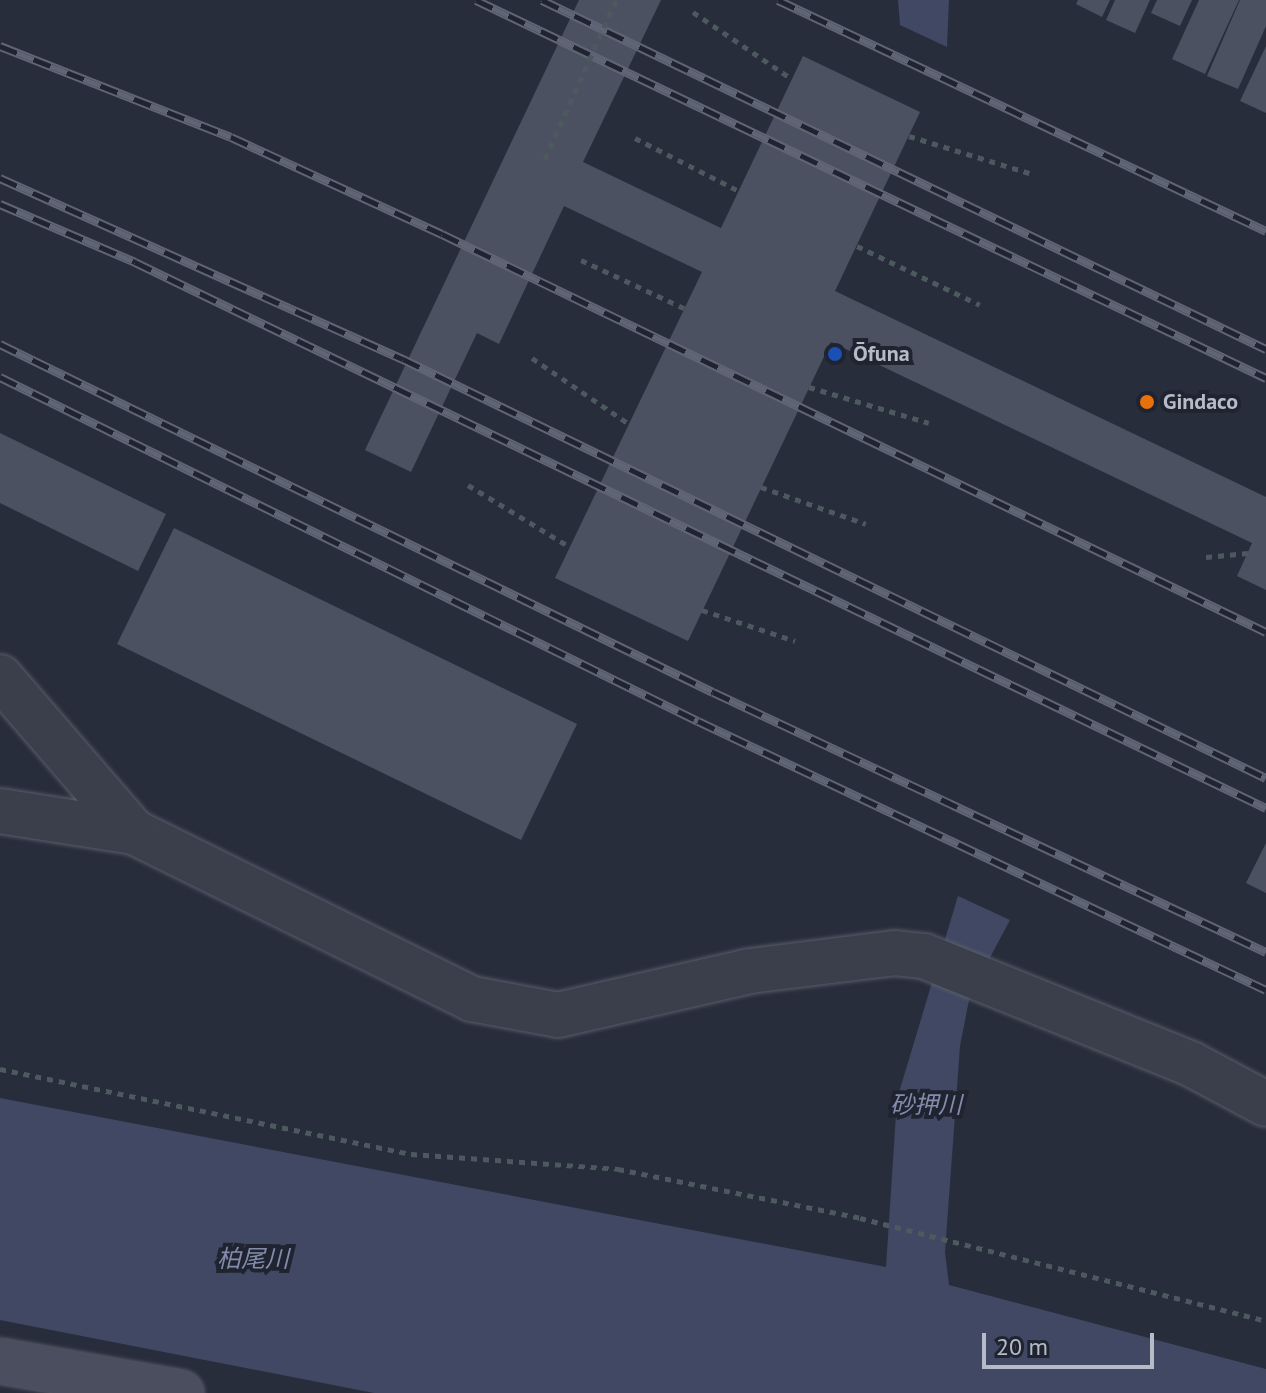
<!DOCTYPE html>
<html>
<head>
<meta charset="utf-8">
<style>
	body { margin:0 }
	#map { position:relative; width:1266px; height:1393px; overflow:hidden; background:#282d3c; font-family:"PT Sans","Noto Sans JP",sans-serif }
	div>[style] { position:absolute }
	.water>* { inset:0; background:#404863 }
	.building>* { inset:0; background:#4c5162 }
	.path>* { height:5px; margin-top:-2.5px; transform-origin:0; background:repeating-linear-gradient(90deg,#4c595e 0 6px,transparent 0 12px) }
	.roads { filter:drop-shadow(0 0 2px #595d6a) drop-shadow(0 0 2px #595d6a) }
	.street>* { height:44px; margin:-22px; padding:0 22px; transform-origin:22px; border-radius:22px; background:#3b3f4c }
	.secondary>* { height:44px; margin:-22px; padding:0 22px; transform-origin:22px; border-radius:22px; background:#4a4e5f }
	.rail>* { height:9px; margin-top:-4.5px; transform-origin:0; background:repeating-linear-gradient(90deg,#202431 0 18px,#606575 0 36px); box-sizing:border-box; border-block:2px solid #606575 }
	.path-bridge>* { height:5px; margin-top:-2.5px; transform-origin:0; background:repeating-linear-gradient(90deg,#4c595e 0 6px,transparent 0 12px) }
	.dots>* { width:22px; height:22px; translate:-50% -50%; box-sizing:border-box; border:4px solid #202431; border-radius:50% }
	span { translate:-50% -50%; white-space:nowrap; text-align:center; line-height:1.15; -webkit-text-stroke:8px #202431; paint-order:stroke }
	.poi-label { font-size:22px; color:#b7bbc7; font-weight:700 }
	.left { translate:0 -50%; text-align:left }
	.water-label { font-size:24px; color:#838dab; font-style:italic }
	.scale { position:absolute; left:982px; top:1333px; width:172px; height:36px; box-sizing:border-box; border:4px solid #b7bbc7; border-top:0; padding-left:10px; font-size:24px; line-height:28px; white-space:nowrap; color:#b7bbc7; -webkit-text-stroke:6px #202431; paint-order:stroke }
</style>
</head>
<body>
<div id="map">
	<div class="water">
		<div style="clip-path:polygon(898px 0,949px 0,947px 47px,900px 25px)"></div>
		<div style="clip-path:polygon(958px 896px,1010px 920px,970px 995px,960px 1046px,945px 1252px,949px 1285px,1266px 1369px,1266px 1393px,374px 1393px,0 1320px,0 1098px,886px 1267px,897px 1099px)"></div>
	</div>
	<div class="building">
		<div style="clip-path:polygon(579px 0,661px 0,583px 162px,721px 228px,803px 56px,920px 112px,835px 291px,1266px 497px,1266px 590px,1237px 576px,1252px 543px,831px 342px,688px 641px,555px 578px,702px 272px,564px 206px,499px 344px,477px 333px,411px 472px,365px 450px)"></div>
		<div style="clip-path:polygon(1078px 0,1110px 0,1102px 17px,1076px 4px)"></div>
		<div style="clip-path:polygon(1115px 0,1150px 0,1135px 33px,1106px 20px)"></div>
		<div style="clip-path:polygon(1157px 0,1192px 0,1180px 26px,1151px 13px)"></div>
		<div style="clip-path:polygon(1199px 0,1239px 0,1205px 74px,1172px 59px)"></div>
		<div style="clip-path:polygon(1240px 0,1266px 0,1266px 26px,1238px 89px,1207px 76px)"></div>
		<div style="clip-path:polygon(1266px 46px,1266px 113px,1240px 101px)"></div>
		<div style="clip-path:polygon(0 433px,166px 514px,138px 571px,0 503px)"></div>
		<div style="clip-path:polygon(174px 528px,577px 724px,521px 840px,117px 644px)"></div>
		<div style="clip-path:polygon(1266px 843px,1266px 893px,1246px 883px)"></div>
	</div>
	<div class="path">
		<div style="left:693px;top:12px;width:120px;rotate:34.1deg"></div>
		<div style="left:909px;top:136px;width:126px;rotate:17.1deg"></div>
		<div style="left:635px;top:138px;width:117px;rotate:27deg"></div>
		<div style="left:857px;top:246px;width:136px;rotate:25.6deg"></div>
		<div style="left:581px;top:260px;width:114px;rotate:25deg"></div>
		<div style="left:532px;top:358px;width:117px;rotate:34.2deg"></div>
		<div style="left:809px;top:387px;width:125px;rotate:16.7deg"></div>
		<div style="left:468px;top:485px;width:119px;rotate:31.3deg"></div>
		<div style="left:761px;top:487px;width:111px;rotate:19.4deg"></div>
		<div style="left:1206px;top:557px;width:42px;rotate:-5.4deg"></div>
		<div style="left:702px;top:610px;width:98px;rotate:18.4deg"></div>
		<div style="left:0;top:1069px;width:420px;rotate:11.7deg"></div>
		<div style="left:411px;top:1154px;width:208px;rotate:4.1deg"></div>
		<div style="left:618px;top:1169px;width:247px;rotate:11.4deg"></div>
		<div style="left:860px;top:1218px;width:419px;rotate:14.2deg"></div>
	</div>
	<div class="roads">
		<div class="street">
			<div style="left:0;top:677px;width:205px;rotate:49.2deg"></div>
			<div style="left:134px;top:832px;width:377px;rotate:26.3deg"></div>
			<div style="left:472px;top:999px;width:87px;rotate:10.5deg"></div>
			<div style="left:558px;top:1015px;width:197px;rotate:-12.9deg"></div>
			<div style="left:750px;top:971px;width:145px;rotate:-7.1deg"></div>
			<div style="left:894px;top:953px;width:30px;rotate:6deg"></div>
			<div style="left:924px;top:956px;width:288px;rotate:22deg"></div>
			<div style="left:1191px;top:1064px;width:85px;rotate:28.1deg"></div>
			<div style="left:0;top:811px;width:136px;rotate:8.9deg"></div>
		</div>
		<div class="secondary">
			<div style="left:0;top:1361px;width:184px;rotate:10deg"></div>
		</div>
	</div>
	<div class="rail">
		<div style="left:476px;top:0;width:876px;rotate:25.57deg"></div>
		<div style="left:542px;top:0;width:804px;rotate:25.74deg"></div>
		<div style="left:778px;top:0;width:540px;rotate:25.33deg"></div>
		<div style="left:0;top:46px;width:248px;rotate:21.5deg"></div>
		<div style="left:231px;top:137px;width:232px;rotate:24.7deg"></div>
		<div style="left:442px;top:234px;width:915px;rotate:25.78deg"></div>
		<div style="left:0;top:178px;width:442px;rotate:24.2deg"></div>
		<div style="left:403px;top:359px;width:959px;rotate:25.9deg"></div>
		<div style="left:0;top:204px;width:147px;rotate:23.2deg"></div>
		<div style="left:135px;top:262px;width:1256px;rotate:25.77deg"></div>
		<div style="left:0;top:344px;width:793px;rotate:26.02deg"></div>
		<div style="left:713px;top:692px;width:611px;rotate:25.18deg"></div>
		<div style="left:0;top:377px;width:778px;rotate:26.24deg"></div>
		<div style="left:698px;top:721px;width:628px;rotate:25.34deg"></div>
	</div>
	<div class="path-bridge">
		<div style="left:545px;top:159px;width:174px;rotate:-65.9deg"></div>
	</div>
	<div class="dots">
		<div style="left:835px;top:354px;background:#1a4fb4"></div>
		<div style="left:1147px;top:402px;background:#e8710a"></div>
	</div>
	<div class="poi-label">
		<span class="left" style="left:853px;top:354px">Ōfuna</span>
		<span class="left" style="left:1163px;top:402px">Gindaco</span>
	</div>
	<div class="water-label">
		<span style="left:926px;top:1105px">砂押川</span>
		<span style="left:253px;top:1259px">柏尾川</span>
	</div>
	<div class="scale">20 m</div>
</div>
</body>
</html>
